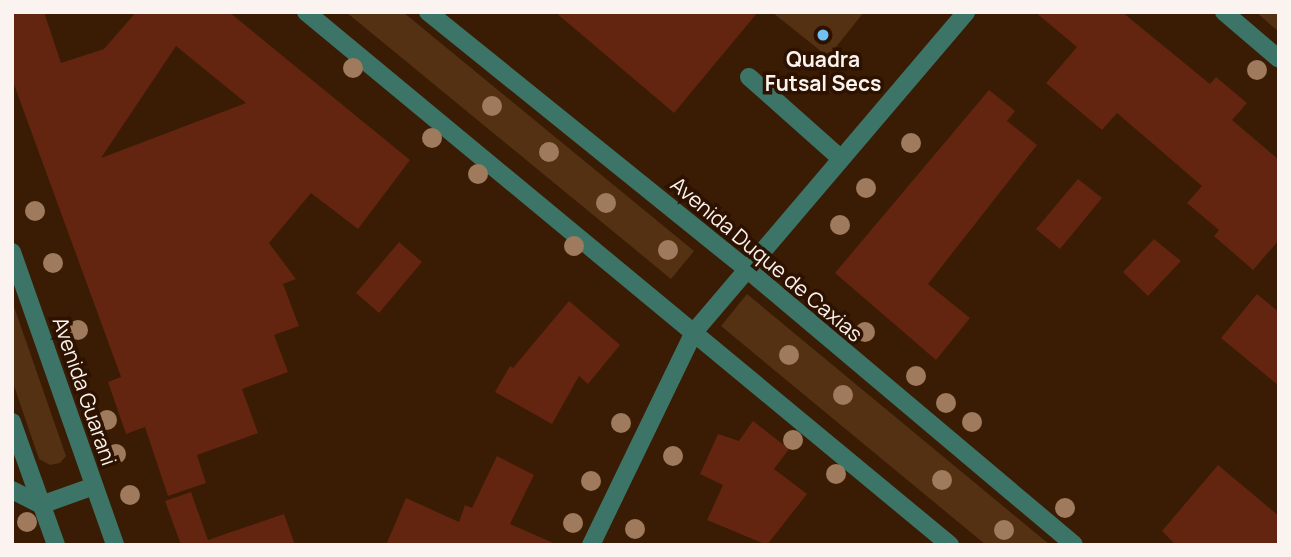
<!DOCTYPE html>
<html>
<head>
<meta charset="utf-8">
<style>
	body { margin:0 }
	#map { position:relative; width:1291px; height:557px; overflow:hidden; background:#391c03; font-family:Manrope,sans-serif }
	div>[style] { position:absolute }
	.green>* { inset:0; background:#553114 }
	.building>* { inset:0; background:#632410 }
	.minor>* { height:18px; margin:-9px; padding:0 9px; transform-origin:9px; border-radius:9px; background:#3c7568 }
	.trees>* { width:20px; height:20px; margin:-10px; border-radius:50%; background:#9f7a5c }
	.dots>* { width:19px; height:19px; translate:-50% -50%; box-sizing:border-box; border:4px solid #2e1200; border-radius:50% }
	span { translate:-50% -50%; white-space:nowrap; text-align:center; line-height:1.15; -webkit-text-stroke:7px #2e1200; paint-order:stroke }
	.poi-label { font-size:21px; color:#faf3ef; font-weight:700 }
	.street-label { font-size:21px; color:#faf3ef }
	.frame { position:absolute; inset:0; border:14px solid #faf3ef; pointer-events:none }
</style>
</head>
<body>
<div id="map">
	<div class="green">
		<div style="clip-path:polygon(346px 12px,403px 12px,694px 251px,671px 279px)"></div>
		<div style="clip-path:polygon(772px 12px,864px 12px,828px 57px)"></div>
		<div style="clip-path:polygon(1256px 12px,1279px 12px,1279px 32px)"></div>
		<div style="clip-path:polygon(747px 294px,1050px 545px,986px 545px,721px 326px)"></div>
		<div style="clip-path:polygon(12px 301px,66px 456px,60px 463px,50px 465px,39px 459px,12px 380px)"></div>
	</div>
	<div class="building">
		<div style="clip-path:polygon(evenodd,12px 12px,44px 12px,61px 63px,104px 49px,136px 12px,229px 12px,410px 160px,358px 229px,311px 193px,269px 243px,296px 279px,283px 284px,299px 326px,274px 335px,288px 372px,242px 389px,258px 433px,197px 455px,206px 483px,168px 496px,145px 427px,126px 434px,108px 382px,121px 377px,12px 79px,12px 12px,176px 46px,246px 103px,101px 158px,176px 46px)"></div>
		<div style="clip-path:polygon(555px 12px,758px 12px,674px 113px)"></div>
		<div style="clip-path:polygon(1035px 12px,1122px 12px,1210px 84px,1216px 77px,1247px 103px,1232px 120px,1279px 160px,1279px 240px,1253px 270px,1214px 236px,1219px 230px,1187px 203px,1202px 186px,1117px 113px,1102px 130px,1046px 83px,1077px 47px)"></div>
		<div style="clip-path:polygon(989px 90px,1015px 111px,1007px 121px,1037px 145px,928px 284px,970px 318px,936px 360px,835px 273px)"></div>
		<div style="clip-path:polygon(1078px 179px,1102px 198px,1060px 249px,1036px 229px)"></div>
		<div style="clip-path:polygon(1154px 239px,1181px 261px,1148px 296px,1123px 272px)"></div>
		<div style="clip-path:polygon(399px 242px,422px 262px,379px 313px,356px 293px)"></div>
		<div style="clip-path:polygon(1257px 294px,1279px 312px,1279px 386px,1221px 338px)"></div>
		<div style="clip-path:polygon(569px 301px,620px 345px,588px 384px,579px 376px,552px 424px,495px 392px,510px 366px,513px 368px)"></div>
		<div style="clip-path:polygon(753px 421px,789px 449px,774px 469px,807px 494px,767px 545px,707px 520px,723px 485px,700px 474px,718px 434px,739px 441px)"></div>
		<div style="clip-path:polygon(497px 456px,534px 475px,510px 524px,558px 545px,386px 545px,406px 498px,459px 522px,465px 505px,472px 508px)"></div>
		<div style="clip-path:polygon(1218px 465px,1279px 516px,1279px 545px,1176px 545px,1162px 531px)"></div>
		<div style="clip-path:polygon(191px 492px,208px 540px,284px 514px,295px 545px,181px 545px,165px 501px)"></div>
	</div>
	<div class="minor">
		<div style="left:306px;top:12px;width:836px;rotate:39.61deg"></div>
		<div style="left:428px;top:12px;width:411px;rotate:38.9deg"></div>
		<div style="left:748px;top:270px;width:426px;rotate:40.1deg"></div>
		<div style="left:1224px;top:12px;width:72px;rotate:40.5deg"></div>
		<div style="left:749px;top:77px;width:120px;rotate:41.6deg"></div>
		<div style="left:12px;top:252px;width:311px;rotate:70.6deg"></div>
		<div style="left:12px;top:422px;width:131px;rotate:70.3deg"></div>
		<div style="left:12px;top:490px;width:33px;rotate:27deg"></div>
		<div style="left:41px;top:505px;width:56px;rotate:-19.7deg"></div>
		<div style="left:591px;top:545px;width:237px;rotate:-64.2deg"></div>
		<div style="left:694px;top:332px;width:420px;rotate:-49.6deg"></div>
	</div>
	<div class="trees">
		<div style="left:353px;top:68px"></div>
		<div style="left:1257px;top:70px"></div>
		<div style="left:492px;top:106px"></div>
		<div style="left:432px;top:138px"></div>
		<div style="left:911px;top:143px"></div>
		<div style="left:549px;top:152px"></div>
		<div style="left:478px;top:174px"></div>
		<div style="left:866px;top:188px"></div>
		<div style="left:606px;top:203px"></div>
		<div style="left:35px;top:211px"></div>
		<div style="left:840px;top:225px"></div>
		<div style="left:574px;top:246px"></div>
		<div style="left:668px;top:250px"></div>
		<div style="left:53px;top:263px"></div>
		<div style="left:78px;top:330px"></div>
		<div style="left:865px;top:332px"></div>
		<div style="left:789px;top:355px"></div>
		<div style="left:916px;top:376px"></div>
		<div style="left:843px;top:395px"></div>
		<div style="left:946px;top:403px"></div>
		<div style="left:107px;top:420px"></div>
		<div style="left:972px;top:422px"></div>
		<div style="left:621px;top:423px"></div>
		<div style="left:793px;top:440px"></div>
		<div style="left:116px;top:454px"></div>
		<div style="left:673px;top:456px"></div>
		<div style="left:836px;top:474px"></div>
		<div style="left:942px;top:480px"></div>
		<div style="left:591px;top:481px"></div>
		<div style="left:130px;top:495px"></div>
		<div style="left:1065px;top:508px"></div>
		<div style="left:27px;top:522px"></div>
		<div style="left:573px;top:523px"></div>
		<div style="left:635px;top:529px"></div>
		<div style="left:1004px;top:530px"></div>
	</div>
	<div class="dots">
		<div style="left:823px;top:35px;background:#70c2f4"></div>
	</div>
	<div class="poi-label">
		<span style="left:823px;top:71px">Quadra<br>Futsal Secs</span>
	</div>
	<div class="street-label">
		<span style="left:767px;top:259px;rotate:40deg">Avenida Duque de Caxias</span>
		<span style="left:85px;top:391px;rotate:71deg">Avenida Guarani</span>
	</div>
	<div class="frame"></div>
</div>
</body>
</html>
